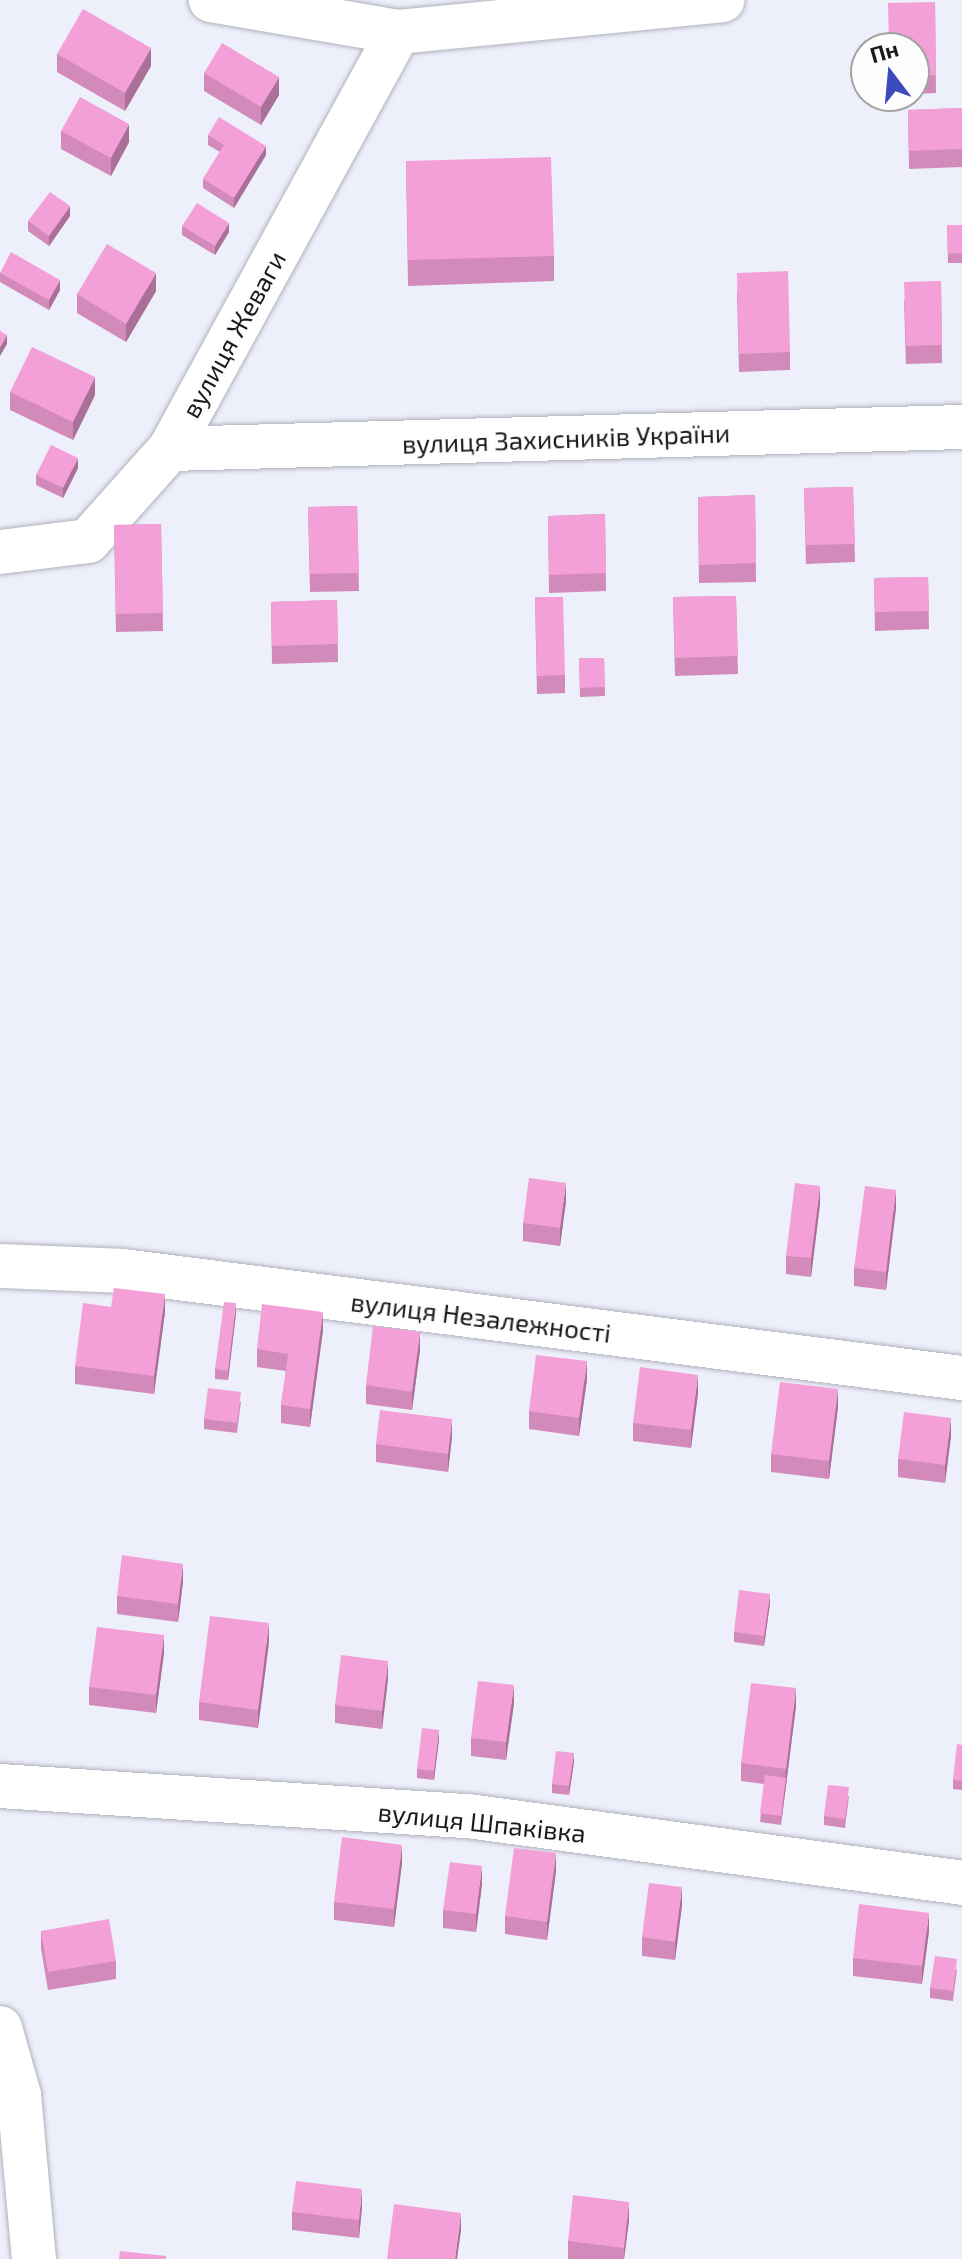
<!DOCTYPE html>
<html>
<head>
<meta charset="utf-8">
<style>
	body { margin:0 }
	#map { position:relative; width:962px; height:2259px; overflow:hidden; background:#edeffa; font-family:"Exo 2",sans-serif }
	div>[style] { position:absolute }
	.roads { filter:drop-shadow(0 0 2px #b0b2bd) drop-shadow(0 0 2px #b0b2bd) }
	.street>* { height:44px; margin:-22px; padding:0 22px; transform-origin:22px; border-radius:22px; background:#fff }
	.wall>* { inset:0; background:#d18aba }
	.shaded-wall>* { inset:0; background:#aa7097 }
	.building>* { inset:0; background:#f3a0d8 }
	span { translate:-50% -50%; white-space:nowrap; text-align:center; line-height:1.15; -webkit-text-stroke:6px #fdfdfd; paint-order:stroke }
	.street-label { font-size:26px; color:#1a1a1e }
	.north { position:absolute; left:850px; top:32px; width:80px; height:80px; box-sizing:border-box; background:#fdfdfd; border:2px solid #a2a2a4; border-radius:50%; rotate:344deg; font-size:22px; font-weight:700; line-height:32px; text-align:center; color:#1a1a1e }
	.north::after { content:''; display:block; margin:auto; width:28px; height:36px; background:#3b4abd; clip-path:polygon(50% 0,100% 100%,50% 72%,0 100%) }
</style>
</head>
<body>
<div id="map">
	<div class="roads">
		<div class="street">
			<div style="left:398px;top:32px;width:326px;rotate:-5.6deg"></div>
			<div style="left:170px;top:449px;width:792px;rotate:-1.59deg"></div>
			<div style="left:0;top:552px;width:89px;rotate:-7.1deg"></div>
			<div style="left:88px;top:541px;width:123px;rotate:-48.3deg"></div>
			<div style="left:170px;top:449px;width:475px;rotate:-61.3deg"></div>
			<div style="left:398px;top:32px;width:190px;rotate:-170.3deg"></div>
			<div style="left:0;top:1266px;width:123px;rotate:2.3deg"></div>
			<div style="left:123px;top:1271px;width:846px;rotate:7.27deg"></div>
			<div style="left:0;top:1786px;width:469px;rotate:3.7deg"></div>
			<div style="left:468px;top:1816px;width:499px;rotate:7.7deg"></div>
			<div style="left:0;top:2028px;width:70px;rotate:74.2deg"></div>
			<div style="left:19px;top:2095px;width:165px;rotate:84.8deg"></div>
		</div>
	</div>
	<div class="wall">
		<div style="clip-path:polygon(935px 2px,936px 93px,914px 94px,914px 48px)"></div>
		<div style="clip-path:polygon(57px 54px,151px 66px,125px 111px,57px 72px)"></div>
		<div style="clip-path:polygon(204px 73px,279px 95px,261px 125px,204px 91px)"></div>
		<div style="clip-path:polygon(962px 108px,962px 167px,909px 169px,908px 110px)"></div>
		<div style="clip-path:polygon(61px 131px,129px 142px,111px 176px,61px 149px)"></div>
		<div style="clip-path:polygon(208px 135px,266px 155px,234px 208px,203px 188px,203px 179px,220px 152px,208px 145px)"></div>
		<div style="clip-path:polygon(406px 161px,554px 256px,554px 281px,408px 286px)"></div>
		<div style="clip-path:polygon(70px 216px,49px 246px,28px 231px,28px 221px)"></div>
		<div style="clip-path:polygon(947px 225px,962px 225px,962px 263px,948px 263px)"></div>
		<div style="clip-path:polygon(182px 226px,229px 232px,215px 255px,182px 235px)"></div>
		<div style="clip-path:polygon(0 272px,60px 290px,49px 310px,0 282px)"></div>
		<div style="clip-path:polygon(941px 281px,942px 363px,906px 364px,904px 301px)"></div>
		<div style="clip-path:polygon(156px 291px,126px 342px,77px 313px,77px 294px)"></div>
		<div style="clip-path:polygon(737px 291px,790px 352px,790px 370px,739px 372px)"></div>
		<div style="clip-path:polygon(10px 392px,95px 395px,73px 440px,10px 410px)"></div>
		<div style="clip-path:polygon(78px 468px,63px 498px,36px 485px,36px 475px)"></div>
		<div style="clip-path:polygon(853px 487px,855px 562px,806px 564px,804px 488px)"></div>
		<div style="clip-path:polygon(755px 495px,756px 582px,699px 583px,698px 497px)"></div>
		<div style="clip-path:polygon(357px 506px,359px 591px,310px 592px,308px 507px)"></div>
		<div style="clip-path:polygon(605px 514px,606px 591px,549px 593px,548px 516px)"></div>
		<div style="clip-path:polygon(161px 524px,163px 631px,116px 632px,114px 525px)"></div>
		<div style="clip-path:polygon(928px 577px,929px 629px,875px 631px,874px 578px)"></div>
		<div style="clip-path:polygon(736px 596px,738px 674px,675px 676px,673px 597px)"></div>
		<div style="clip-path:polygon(535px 597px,565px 675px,565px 693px,537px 694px)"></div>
		<div style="clip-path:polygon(337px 600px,338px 662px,272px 664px,271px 602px)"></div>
		<div style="clip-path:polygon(579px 658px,604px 658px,605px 696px,580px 697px)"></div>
		<div style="clip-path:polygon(566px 1201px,560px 1246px,523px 1241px,523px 1223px)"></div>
		<div style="clip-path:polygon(820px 1204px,811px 1277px,786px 1274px,786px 1256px)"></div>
		<div style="clip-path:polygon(896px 1208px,886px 1290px,854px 1286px,854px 1268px)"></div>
		<div style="clip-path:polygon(165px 1312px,154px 1394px,75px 1384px,75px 1366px)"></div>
		<div style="clip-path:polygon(236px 1313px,228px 1380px,215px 1379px,215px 1369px)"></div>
		<div style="clip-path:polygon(323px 1330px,310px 1427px,281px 1423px,281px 1405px,286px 1371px,257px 1367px,257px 1349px)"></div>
		<div style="clip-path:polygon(420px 1350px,412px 1410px,366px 1404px,366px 1385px)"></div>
		<div style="clip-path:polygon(587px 1379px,579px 1436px,529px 1429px,529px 1411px)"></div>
		<div style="clip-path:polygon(698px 1393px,691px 1448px,633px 1441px,633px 1423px)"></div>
		<div style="clip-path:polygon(241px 1401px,237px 1433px,204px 1429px,204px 1419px)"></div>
		<div style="clip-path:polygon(838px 1407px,829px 1479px,771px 1472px,771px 1454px)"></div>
		<div style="clip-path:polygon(951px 1436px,945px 1483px,898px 1477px,898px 1459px)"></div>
		<div style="clip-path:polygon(452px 1437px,448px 1472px,376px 1462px,376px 1444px)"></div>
		<div style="clip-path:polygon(183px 1582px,178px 1622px,117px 1614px,117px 1596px)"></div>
		<div style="clip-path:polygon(770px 1603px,764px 1646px,734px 1642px,734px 1632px)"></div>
		<div style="clip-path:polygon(269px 1642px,258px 1728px,199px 1720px,199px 1702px)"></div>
		<div style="clip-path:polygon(164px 1653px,156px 1713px,89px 1705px,89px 1687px)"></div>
		<div style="clip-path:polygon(388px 1679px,382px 1729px,335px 1723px,335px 1705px)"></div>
		<div style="clip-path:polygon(514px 1703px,506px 1760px,471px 1756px,471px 1738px)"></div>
		<div style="clip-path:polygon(796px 1706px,781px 1825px,760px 1822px,764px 1784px,741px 1781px,741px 1763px)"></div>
		<div style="clip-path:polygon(439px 1739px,434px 1780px,417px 1778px,417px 1769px)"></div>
		<div style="clip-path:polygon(962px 1745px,962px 1790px,953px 1789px,953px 1780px)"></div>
		<div style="clip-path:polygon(574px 1762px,569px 1795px,552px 1793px,552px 1784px)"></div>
		<div style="clip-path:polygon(849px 1796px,845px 1828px,824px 1825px,824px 1816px)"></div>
		<div style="clip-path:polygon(402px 1863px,394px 1927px,334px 1920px,334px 1902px)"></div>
		<div style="clip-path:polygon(556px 1871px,547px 1940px,505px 1934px,505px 1916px)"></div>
		<div style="clip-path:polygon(482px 1884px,476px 1932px,443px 1928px,443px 1910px)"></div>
		<div style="clip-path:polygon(682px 1905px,675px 1960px,642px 1956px,642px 1937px)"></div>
		<div style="clip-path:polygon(41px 1931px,116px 1961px,116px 1979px,48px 1990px,41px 1949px)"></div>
		<div style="clip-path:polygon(929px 1931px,922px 1984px,853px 1976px,853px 1958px)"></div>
		<div style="clip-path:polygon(957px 1969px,953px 2001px,930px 1998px,930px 1988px)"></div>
		<div style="clip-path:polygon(362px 2207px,359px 2238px,292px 2230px,292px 2212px)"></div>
		<div style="clip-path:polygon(629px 2220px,624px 2259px,568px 2259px,568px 2241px)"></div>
	</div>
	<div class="shaded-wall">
		<div style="clip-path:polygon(151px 48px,151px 66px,125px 111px,125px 93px)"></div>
		<div style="clip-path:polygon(279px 77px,279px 95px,261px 125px,261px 107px)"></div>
		<div style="clip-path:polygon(129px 124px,129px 142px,111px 176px,111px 158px)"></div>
		<div style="clip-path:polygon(266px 146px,266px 155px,234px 208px,234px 198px)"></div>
		<div style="clip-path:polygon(70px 206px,70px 216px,49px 246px,49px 236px)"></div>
		<div style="clip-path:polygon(229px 223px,229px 232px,215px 255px,215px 246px)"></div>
		<div style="clip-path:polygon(156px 273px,156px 291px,126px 342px,126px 324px)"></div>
		<div style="clip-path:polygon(60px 280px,60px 290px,49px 310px,49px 300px)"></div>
		<div style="clip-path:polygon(7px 335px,7px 344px,0 356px,0 347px)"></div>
		<div style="clip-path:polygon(95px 377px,95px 395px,73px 440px,73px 422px)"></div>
		<div style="clip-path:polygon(78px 458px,78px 468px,63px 498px,63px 488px)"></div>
		<div style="clip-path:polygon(566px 1183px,566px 1201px,560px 1246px,560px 1228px)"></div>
		<div style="clip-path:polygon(820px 1186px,820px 1204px,811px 1277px,811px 1258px)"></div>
		<div style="clip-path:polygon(896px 1190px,896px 1208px,886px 1290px,886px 1272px)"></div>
		<div style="clip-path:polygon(165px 1294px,165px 1312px,154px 1394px,154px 1376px)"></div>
		<div style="clip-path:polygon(236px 1303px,236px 1313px,228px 1380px,228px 1371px)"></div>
		<div style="clip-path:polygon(323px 1312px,323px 1330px,310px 1427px,310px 1409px)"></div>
		<div style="clip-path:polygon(420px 1332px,420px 1350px,412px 1410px,412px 1392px)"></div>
		<div style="clip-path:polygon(587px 1361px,587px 1379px,579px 1436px,579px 1418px)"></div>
		<div style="clip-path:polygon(698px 1375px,698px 1393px,691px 1448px,691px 1430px)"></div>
		<div style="clip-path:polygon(838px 1389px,838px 1407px,829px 1479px,829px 1461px)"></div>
		<div style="clip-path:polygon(951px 1418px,951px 1436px,945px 1483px,945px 1465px)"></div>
		<div style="clip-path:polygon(452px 1419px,452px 1437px,448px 1472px,448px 1454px)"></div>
		<div style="clip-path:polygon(183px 1564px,183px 1582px,178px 1622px,178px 1604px)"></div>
		<div style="clip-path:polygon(770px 1594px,770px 1603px,764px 1646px,764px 1636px)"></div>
		<div style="clip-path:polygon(269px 1623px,269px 1642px,258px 1728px,258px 1710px)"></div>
		<div style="clip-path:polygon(164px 1635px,164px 1653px,156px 1713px,156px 1695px)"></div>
		<div style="clip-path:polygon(388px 1661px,388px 1679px,382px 1729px,382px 1711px)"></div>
		<div style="clip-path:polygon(514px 1685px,514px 1703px,506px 1760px,506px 1742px)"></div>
		<div style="clip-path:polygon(796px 1688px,796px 1706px,781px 1825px,786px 1769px)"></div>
		<div style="clip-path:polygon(439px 1730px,439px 1739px,434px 1780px,434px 1771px)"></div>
		<div style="clip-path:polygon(574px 1753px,574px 1762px,569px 1795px,569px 1786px)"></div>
		<div style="clip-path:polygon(402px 1845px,402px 1863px,394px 1927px,394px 1909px)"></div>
		<div style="clip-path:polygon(556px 1853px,556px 1871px,547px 1940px,547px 1922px)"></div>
		<div style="clip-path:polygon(482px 1866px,482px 1884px,476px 1932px,476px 1914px)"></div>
		<div style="clip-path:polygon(682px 1887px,682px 1905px,675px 1960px,675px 1942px)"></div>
		<div style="clip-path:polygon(929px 1913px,929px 1931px,922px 1984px,922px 1966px)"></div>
		<div style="clip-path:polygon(362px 2189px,362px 2207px,359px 2238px,359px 2220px)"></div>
		<div style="clip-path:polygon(629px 2202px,629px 2220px,624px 2259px,624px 2248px)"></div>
		<div style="clip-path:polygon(461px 2213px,461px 2231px,457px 2259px,455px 2259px)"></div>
	</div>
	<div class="building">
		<div style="clip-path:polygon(935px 2px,936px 75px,914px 76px,914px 48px,889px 48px,888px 3px)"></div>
		<div style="clip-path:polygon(83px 9px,151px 48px,125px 93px,57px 54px)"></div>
		<div style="clip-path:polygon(222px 43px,279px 77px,261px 107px,204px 73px)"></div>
		<div style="clip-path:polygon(80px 97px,129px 124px,111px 158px,61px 131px)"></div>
		<div style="clip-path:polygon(962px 108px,962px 149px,909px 151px,908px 110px)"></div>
		<div style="clip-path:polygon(219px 117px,266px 146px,234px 198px,203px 179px,224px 145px,208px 135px)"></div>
		<div style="clip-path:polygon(551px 157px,554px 256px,408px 260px,406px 161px)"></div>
		<div style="clip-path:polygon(50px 192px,70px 206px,49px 236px,28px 221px)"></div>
		<div style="clip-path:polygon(197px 203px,229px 223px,215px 246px,182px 226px)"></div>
		<div style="clip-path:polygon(947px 225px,962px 225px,962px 253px,948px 254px)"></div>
		<div style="clip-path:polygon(107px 244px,156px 273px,126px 324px,77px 294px)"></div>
		<div style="clip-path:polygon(11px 252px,60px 280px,49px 300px,0 273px)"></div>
		<div style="clip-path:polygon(788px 271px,790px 352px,739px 354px,737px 273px)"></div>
		<div style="clip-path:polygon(941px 281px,942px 345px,906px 346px,904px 282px)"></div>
		<div style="clip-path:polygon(0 331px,7px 335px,0 347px)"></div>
		<div style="clip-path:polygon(32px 347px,95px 377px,73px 422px,10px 392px)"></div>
		<div style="clip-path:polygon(51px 445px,78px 458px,63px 488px,36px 475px)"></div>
		<div style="clip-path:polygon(853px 487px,855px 544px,806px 545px,804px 488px)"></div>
		<div style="clip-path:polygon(755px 495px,756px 563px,699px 565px,698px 497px)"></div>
		<div style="clip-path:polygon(357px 506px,359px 573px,310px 574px,308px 507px)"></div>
		<div style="clip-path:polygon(605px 514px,606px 573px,549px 575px,548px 516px)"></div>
		<div style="clip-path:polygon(161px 524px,163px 613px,116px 614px,114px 525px)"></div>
		<div style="clip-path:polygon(928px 577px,929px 611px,875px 612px,874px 578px)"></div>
		<div style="clip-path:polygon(736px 596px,738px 656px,675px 658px,673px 597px)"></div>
		<div style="clip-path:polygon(535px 597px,563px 597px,565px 675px,537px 676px)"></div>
		<div style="clip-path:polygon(337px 600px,338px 644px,272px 646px,271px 602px)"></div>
		<div style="clip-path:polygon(579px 658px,604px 658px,605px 687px,580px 688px)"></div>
		<div style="clip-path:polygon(529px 1178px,566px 1183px,560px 1228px,523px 1223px)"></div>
		<div style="clip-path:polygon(795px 1183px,820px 1186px,811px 1258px,786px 1256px)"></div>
		<div style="clip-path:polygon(865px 1186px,896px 1190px,886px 1272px,854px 1268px)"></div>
		<div style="clip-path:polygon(114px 1288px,165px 1294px,154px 1376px,75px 1366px,83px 1303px,111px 1307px)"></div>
		<div style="clip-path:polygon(224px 1302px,236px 1303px,228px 1371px,215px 1369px)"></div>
		<div style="clip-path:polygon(262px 1304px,323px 1312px,310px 1409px,281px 1405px,288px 1354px,257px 1349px)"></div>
		<div style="clip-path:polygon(373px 1326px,420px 1332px,412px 1392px,366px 1385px)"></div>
		<div style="clip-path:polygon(536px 1355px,587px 1361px,579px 1418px,529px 1411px)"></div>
		<div style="clip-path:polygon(640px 1367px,698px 1375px,691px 1430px,633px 1423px)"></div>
		<div style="clip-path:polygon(780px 1382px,838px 1389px,829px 1461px,771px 1454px)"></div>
		<div style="clip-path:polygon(208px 1388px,241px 1392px,237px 1423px,204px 1419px)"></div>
		<div style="clip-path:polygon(380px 1410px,452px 1419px,448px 1454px,376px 1444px)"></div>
		<div style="clip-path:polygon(904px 1412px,951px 1418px,945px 1465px,898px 1459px)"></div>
		<div style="clip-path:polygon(122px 1555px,183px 1564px,178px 1604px,117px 1596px)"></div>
		<div style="clip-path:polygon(739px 1590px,770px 1594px,764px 1636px,734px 1632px)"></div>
		<div style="clip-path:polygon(210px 1616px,269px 1623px,258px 1710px,199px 1702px)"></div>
		<div style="clip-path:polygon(97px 1627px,164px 1635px,156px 1695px,89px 1687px)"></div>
		<div style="clip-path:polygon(341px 1655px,388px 1661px,382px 1711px,335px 1705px)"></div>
		<div style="clip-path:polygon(478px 1681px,514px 1685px,506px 1742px,471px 1738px)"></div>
		<div style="clip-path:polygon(751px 1683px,796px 1688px,786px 1769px,741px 1763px)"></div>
		<div style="clip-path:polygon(422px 1728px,439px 1730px,434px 1771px,417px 1769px)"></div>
		<div style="clip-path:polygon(957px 1744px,962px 1745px,962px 1781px,953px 1780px)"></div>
		<div style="clip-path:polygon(556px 1751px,574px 1753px,569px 1786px,552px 1784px)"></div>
		<div style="clip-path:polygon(765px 1775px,786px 1778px,781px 1816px,760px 1813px)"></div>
		<div style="clip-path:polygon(828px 1785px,849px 1787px,845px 1819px,824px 1816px)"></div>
		<div style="clip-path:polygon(342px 1837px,402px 1845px,394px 1909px,334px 1902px)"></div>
		<div style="clip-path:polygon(514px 1848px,556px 1853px,547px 1922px,505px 1916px)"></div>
		<div style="clip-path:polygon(450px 1862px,482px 1866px,476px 1914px,443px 1910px)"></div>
		<div style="clip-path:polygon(649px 1883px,682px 1887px,675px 1942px,642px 1937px)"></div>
		<div style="clip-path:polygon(859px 1904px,929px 1913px,922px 1966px,853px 1958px)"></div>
		<div style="clip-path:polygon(109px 1919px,116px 1961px,48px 1972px,41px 1931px)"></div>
		<div style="clip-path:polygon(935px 1956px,957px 1959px,953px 1991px,930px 1988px)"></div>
		<div style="clip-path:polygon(296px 2181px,362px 2189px,359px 2220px,292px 2212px)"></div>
		<div style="clip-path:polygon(573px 2195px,629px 2202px,624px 2248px,568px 2241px)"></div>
		<div style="clip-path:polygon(394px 2204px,461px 2213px,455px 2259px,387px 2259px)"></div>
		<div style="clip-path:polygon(120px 2251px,166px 2256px,166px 2259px,119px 2259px)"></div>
	</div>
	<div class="street-label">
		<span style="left:233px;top:334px;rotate:-61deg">вулиця Жеваги</span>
		<span style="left:566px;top:438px;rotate:-2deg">вулиця Захисників України</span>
		<span style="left:481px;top:1317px;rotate:7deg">вулиця Незалежності</span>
		<span style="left:482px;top:1822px;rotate:6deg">вулиця Шпаківка</span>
	</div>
	<div class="north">Пн</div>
</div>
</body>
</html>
